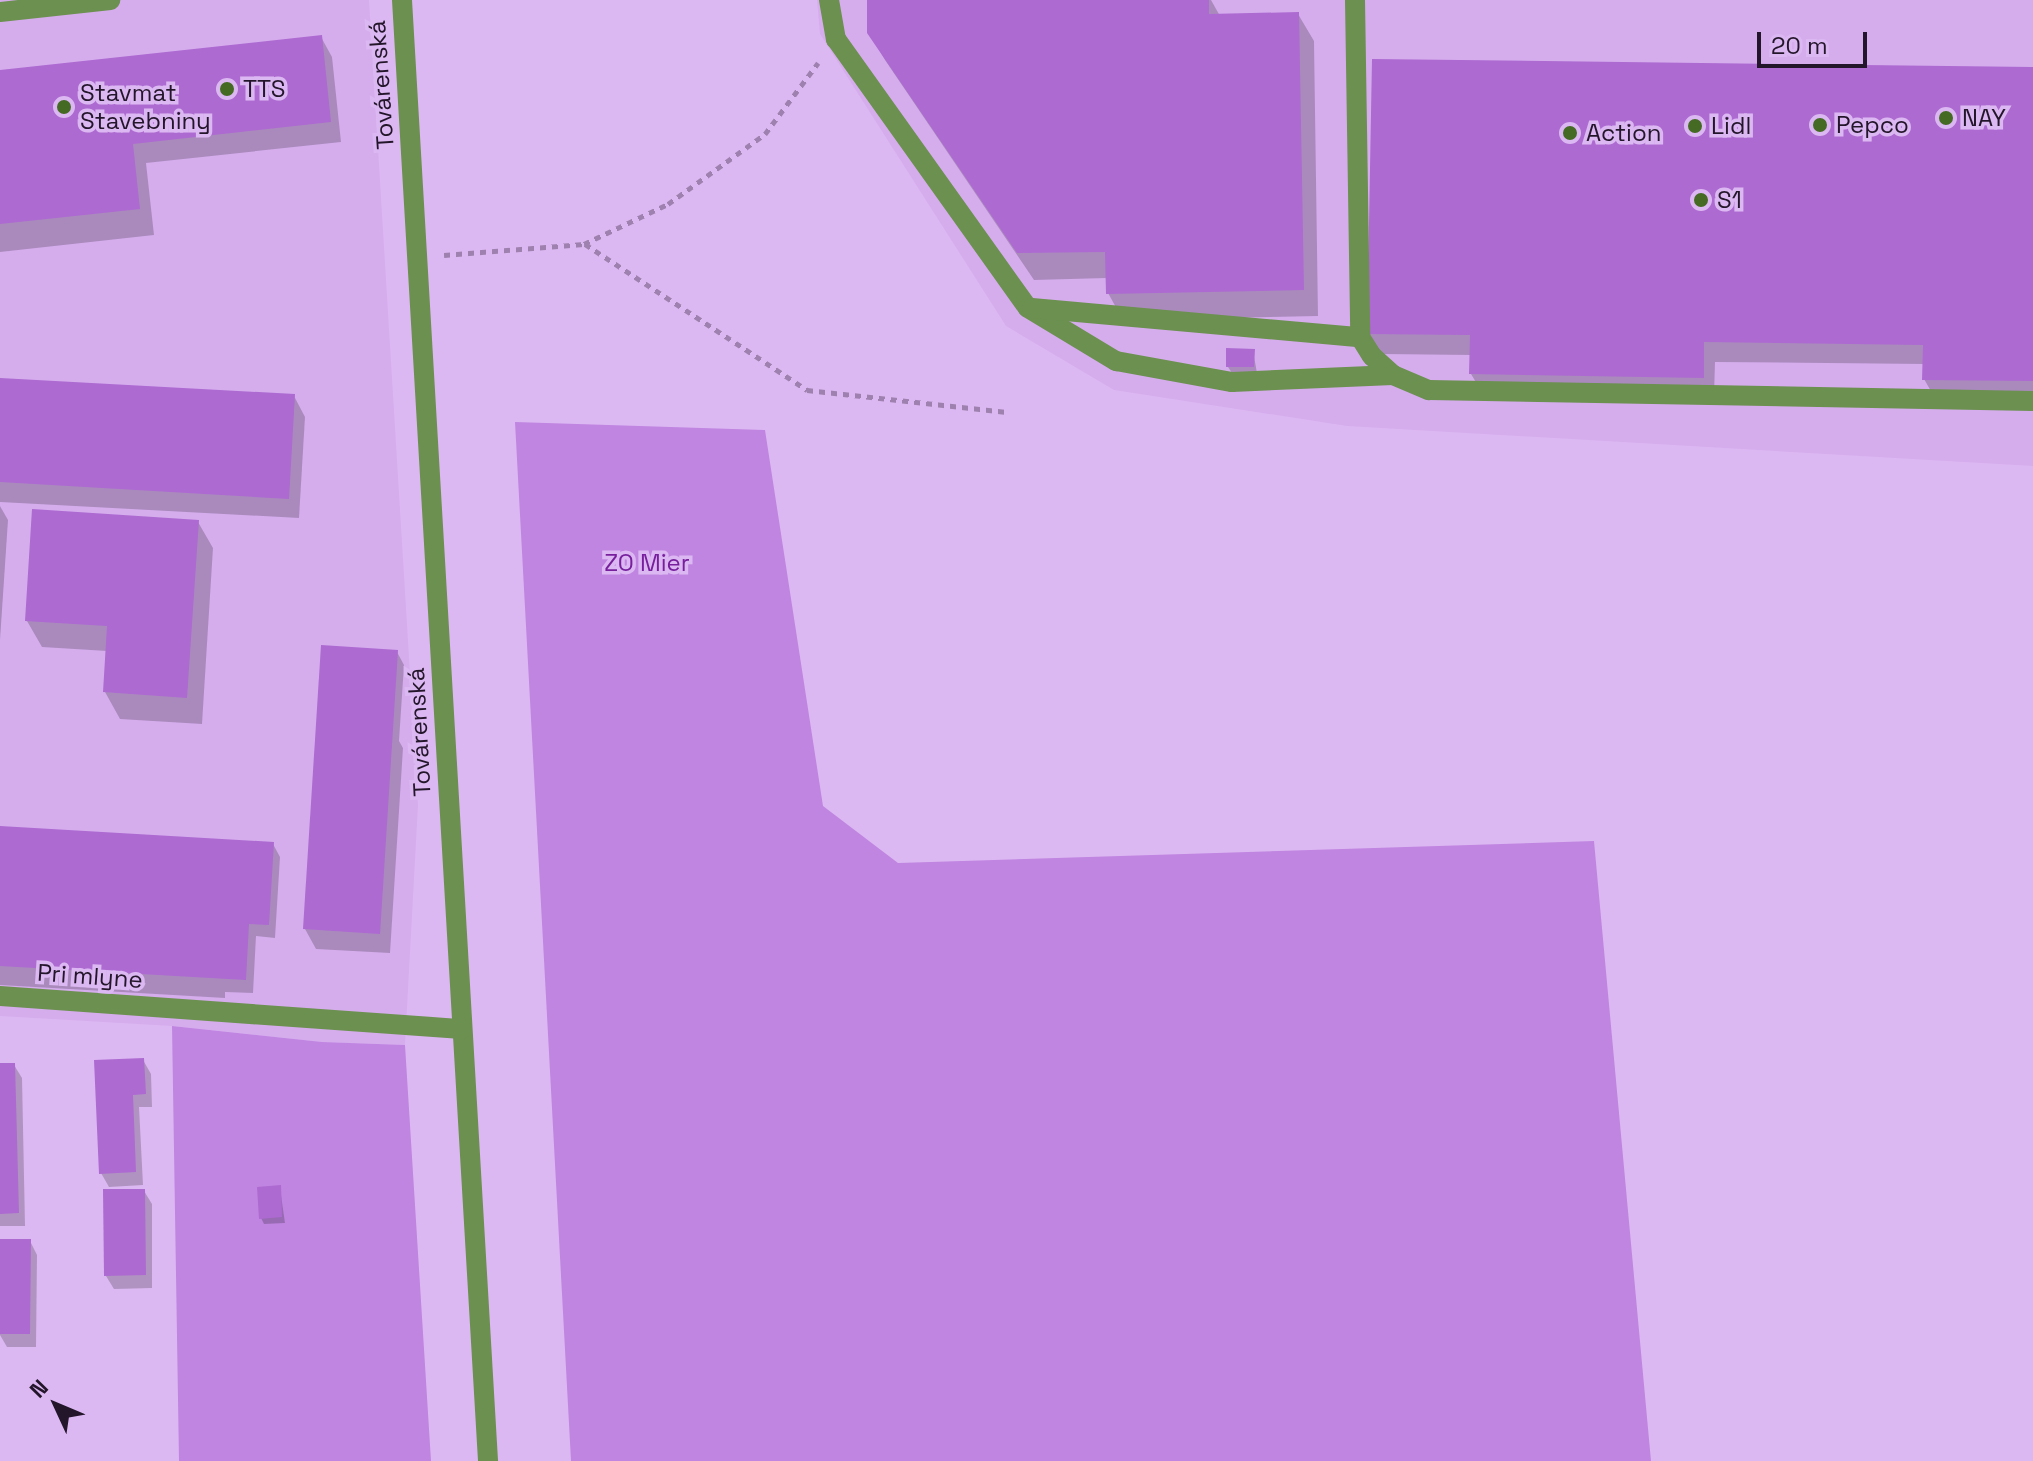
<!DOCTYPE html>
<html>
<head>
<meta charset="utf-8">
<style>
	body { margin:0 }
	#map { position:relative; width:2033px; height:1461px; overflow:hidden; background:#dcb8f2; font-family:"Space Grotesk",sans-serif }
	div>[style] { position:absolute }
	.built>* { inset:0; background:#d5aded }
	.green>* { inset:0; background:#c085e1 }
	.shadow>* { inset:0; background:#0003 }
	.building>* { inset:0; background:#ad6ad1 }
	.path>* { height:5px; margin-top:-2.5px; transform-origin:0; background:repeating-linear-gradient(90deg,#9e81ae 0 6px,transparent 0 12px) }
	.minor>* { height:20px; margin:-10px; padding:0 10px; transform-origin:10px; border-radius:10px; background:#6c9050 }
	.dots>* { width:22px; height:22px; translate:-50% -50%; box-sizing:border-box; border:4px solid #dcb8f2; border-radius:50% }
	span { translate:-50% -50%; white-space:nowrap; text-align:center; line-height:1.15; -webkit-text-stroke:7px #dcb8f2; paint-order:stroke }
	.street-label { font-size:24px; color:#23152a }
	.poi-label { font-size:24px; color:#23152a }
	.left { translate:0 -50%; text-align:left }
	.park-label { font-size:24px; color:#771f9d }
	.north { position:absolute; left:16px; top:1365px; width:80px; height:80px; -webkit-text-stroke:6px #dcb8f2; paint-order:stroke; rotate:314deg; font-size:22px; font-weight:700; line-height:32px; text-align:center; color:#23152a }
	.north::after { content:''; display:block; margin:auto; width:28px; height:36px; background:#23152a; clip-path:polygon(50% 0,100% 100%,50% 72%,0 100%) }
	.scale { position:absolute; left:1757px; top:32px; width:110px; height:36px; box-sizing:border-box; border:4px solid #23152a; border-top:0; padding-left:10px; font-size:24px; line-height:28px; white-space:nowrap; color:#23152a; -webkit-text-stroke:6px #dcb8f2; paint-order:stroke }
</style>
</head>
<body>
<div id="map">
	<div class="built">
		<div style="clip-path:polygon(0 0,369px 0,418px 805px,405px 1045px,322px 1042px,172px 1026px,0 1016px)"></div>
		<div style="clip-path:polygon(817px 0,2033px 0,2033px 466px,1347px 426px,1114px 390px,1006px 326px,820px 34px)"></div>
	</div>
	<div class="green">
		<div style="clip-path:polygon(515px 422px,765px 430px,823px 806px,898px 863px,1594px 841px,1651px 1461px,571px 1461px)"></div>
		<div style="clip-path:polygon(172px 1026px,322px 1042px,405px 1045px,431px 1461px,179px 1461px)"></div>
	</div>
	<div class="shadow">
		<div style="clip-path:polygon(869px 0,1211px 0,1220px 16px,1298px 14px,1314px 41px,1318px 316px,1123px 320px,1108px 293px,1107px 278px,1034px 280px,885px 60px,869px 32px)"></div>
		<div style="clip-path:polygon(321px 37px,332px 57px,341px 142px,146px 163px,154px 235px,0 252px,0 72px)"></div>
		<div style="clip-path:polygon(2033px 69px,2033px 401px,1936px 400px,1924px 379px,1924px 364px,1715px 362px,1714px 397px,1483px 394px,1471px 374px,1472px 355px,1381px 354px,1369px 333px)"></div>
		<div style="clip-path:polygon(1253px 351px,1257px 373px,1232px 373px,1228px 367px)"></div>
		<div style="clip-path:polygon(0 380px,294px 396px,305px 417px,299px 518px,0 502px)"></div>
		<div style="clip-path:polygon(0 506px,8px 520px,0 640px)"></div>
		<div style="clip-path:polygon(198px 522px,213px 548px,202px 724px,120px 719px,105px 692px,107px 651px,42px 647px,27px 621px)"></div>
		<div style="clip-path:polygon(397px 652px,404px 665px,399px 741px,403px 748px,390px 953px,316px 949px,305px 929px)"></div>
		<div style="clip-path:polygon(0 828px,273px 844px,280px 857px,275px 938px,256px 936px,253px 993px,225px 992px,225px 998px,0 985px)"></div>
		<div style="clip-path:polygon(143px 1060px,151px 1074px,152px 1107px,139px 1107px,143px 1185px,109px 1187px,101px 1173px)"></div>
		<div style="clip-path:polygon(0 1065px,14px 1065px,22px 1078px,25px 1226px,0 1226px)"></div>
		<div style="clip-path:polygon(280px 1188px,285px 1223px,264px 1224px,261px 1218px)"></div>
		<div style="clip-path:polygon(144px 1191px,152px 1204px,152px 1288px,114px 1289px,106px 1276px)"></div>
		<div style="clip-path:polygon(0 1241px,30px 1241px,37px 1255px,36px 1347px,7px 1347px,0 1335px)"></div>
	</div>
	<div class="building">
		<div style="clip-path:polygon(867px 0,1209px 0,1209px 14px,1299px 12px,1304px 290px,1106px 294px,1105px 252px,1017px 253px,867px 33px)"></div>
		<div style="clip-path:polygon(322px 35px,331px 122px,133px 144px,140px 209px,0 224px,0 70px)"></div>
		<div style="clip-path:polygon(1372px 59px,2033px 67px,2033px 381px,1922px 380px,1923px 345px,1704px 342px,1704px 378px,1469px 374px,1470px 335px,1367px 334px)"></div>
		<div style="clip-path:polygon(1226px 348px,1255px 349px,1254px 367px,1226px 367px)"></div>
		<div style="clip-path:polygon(0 378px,295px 394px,289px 499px,0 482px)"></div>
		<div style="clip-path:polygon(32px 509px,199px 520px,187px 698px,103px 692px,107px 626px,25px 621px)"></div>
		<div style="clip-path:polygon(321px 645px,398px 650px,380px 934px,303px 929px)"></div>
		<div style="clip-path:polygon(0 826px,274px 842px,269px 925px,249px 924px,246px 980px,0 966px)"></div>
		<div style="clip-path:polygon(144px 1058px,146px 1094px,133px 1095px,136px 1172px,99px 1174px,94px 1060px)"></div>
		<div style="clip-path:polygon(0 1063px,15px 1063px,19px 1213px,0 1214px)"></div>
		<div style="clip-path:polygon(281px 1185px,282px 1217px,259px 1219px,257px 1187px)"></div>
		<div style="clip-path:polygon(103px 1189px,145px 1189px,146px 1275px,104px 1276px)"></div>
		<div style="clip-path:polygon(0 1239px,31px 1239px,30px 1334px,0 1334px)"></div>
	</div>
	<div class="path">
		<div style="left:585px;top:244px;width:266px;rotate:33.3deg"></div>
		<div style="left:807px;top:390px;width:201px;rotate:6.3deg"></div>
		<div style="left:444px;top:255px;width:140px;rotate:-4.5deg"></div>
		<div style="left:584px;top:244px;width:93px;rotate:-25.5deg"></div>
		<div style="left:668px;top:204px;width:120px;rotate:-35.8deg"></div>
		<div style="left:765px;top:134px;width:89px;rotate:-53.3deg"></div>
	</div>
	<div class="minor">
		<div style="left:402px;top:0;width:1464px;rotate:86.63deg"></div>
		<div style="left:829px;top:0;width:40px;rotate:80deg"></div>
		<div style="left:836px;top:39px;width:330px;rotate:54.5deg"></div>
		<div style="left:1028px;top:308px;width:103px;rotate:31.1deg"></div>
		<div style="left:1116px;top:361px;width:118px;rotate:10.3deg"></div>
		<div style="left:1232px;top:382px;width:161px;rotate:-2.5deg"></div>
		<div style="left:1355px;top:0;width:337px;rotate:89.1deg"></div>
		<div style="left:1360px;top:337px;width:22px;rotate:58deg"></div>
		<div style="left:1372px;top:356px;width:28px;rotate:42deg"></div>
		<div style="left:1393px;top:375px;width:39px;rotate:23deg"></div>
		<div style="left:1429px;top:390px;width:604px;rotate:1.04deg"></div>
		<div style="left:0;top:12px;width:111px;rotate:-6.2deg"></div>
		<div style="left:1032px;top:308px;width:329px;rotate:5.1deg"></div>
		<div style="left:0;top:996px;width:463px;rotate:4.1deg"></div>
	</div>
	<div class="dots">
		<div style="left:227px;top:89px;background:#456a24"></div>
		<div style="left:64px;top:107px;background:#456a24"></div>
		<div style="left:1946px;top:118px;background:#456a24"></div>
		<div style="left:1820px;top:125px;background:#456a24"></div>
		<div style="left:1695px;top:126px;background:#456a24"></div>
		<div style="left:1570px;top:133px;background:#456a24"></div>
		<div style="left:1701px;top:200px;background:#456a24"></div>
	</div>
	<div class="street-label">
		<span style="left:381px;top:85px;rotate:-94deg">Továrenská</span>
		<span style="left:419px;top:732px;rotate:-93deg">Továrenská</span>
		<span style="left:90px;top:976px;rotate:4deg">Pri mlyne</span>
	</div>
	<div class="poi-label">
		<span class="left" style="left:243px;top:89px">TTS</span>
		<span class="left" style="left:80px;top:107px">Stavmat<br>Stavebniny</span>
		<span class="left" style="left:1962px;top:118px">NAY</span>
		<span class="left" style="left:1836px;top:125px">Pepco</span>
		<span class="left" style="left:1711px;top:126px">Lidl</span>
		<span class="left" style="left:1586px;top:133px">Action</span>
		<span class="left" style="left:1717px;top:200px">S1</span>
	</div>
	<div class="park-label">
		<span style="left:647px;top:563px">ZO Mier</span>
	</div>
	<div class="north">N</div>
	<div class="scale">20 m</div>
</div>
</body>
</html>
